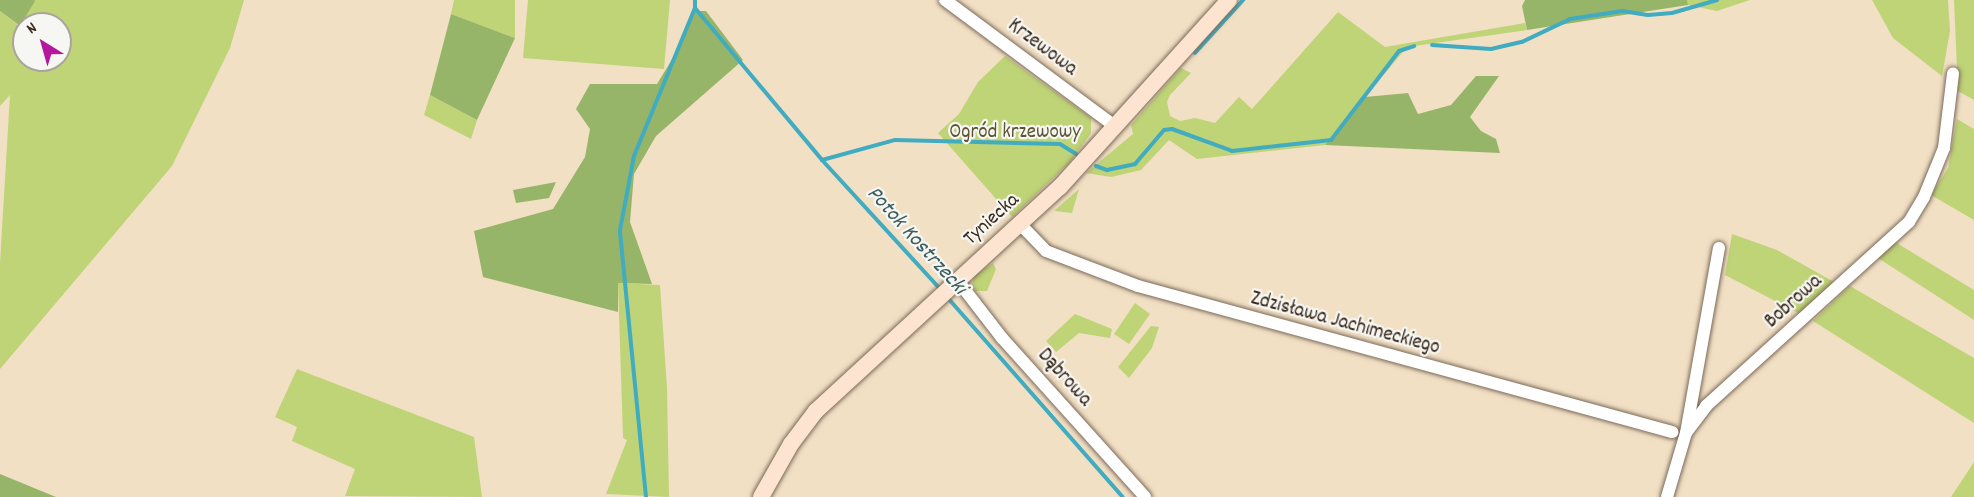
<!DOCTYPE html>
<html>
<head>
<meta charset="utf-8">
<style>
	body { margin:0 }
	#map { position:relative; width:1974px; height:497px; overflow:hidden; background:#f2e0c5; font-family:Dekko,sans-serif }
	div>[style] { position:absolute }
	.green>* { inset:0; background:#bfd377 }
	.forest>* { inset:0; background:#97b568 }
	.stream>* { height:4px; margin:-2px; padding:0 2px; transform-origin:2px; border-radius:2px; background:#41acc0 }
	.roads { filter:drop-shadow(0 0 2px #7b6a58) drop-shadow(0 0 2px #7b6a58) }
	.street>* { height:12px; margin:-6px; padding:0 6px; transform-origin:6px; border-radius:6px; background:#fff }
	.secondary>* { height:16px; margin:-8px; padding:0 8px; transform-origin:8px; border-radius:8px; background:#fde4d1 }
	span { translate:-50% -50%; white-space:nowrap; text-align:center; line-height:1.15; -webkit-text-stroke:4.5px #f6f6f2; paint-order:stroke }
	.street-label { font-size:21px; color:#3b2a1e }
	.park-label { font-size:21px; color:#5c5434 }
	.water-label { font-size:22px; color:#3d5e5f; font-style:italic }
	.north { position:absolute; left:12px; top:12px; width:60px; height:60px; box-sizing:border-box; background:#f6f6f2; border:2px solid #aba49d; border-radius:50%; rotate:323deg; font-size:16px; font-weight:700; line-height:24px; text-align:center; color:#3b2a1e }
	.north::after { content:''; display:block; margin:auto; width:21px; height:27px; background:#b5179e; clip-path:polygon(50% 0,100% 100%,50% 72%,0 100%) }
</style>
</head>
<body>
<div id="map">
	<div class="green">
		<div style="clip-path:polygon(evenodd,34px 0,244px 0,230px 48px,172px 166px,0 369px,0 263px,10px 95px,0 106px,0 11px,19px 26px,34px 0,24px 24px,60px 24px,60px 60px,24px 60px,24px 24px)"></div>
		<div style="clip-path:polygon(454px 0,515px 0,515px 38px,451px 14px)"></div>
		<div style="clip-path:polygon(528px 0,670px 0,664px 69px,523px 58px)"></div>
		<div style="clip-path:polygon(1687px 0,1750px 0,1717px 11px,1688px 5px)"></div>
		<div style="clip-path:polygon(1872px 0,1948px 0,1950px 31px,1942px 76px,1893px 38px)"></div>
		<div style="clip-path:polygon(1954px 0,1974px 0,1974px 100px,1958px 91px)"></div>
		<div style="clip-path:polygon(1338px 12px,1385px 47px,1525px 23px,1527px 30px,1407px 47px,1325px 145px,1197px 159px,1169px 140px,1141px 170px,1111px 177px,1086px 173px,1133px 134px,1131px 125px,1181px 68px,1191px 73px,1170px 95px,1167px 102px,1170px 116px,1180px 121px,1195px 118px,1215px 123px,1239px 97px,1252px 109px)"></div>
		<div style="clip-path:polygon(1005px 56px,1091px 118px,1091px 133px,1071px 161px,1012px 217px,938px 133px,959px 114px,978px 82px)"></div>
		<div style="clip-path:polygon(430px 95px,477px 120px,471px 139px,424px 115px)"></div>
		<div style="clip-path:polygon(1957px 119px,1974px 129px,1974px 220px,1931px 195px,1948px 168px)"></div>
		<div style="clip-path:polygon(1079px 189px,1072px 213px,1054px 211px)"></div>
		<div style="clip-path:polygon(1732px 234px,1777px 250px,1834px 282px,1800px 314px,1725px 275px)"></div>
		<div style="clip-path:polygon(1895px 242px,1974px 290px,1974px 320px,1878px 258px)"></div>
		<div style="clip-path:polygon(993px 263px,996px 269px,987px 291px,975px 291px,972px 284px,974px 276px)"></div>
		<div style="clip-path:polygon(618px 283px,660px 285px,667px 388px,669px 497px,606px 494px,627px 440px,623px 438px)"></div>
		<div style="clip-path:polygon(1850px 286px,1974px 358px,1974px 423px,1813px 321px)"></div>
		<div style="clip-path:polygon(1135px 303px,1150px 314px,1129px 344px,1114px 334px)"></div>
		<div style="clip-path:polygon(1075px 314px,1112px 329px,1110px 338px,1079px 333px,1056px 352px,1046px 341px)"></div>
		<div style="clip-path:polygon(1151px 326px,1159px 327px,1152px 348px,1129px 378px,1118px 367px)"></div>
		<div style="clip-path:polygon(297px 369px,474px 437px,482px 497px,345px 496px,355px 469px,292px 441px,297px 427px,275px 417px)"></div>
		<div style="clip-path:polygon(1974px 462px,1974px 497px,1951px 497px)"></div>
	</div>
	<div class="forest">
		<div style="clip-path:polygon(0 0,34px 0,35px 1px,20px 26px,0 11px)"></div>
		<div style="clip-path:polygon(1525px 0,1687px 0,1688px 5px,1527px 30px,1522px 6px)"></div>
		<div style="clip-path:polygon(692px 11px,706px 11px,743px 60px,656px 136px,634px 174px,630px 222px,652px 284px,618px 283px,618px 312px,483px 277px,474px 231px,553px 209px,585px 157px,590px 129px,576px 109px,590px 84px,657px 84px,682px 43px)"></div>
		<div style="clip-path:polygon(451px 14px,515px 38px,477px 120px,430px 95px)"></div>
		<div style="clip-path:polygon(1476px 76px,1499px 76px,1470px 117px,1481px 131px,1496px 139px,1500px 153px,1325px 145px,1365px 97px,1408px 93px,1418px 114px,1451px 105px)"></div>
		<div style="clip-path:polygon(556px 182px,549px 198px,516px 203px,513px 190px)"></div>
		<div style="clip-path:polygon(0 474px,56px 497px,0 497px)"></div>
	</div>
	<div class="stream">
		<div style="left:695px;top:0;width:8px;rotate:90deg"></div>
		<div style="left:695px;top:8px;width:198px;rotate:50.1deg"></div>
		<div style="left:822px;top:160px;width:178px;rotate:47.5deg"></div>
		<div style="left:1432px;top:45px;width:59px;rotate:3.9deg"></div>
		<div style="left:1491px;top:49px;width:32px;rotate:-13deg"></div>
		<div style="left:1522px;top:42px;width:53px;rotate:-25.6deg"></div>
		<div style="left:1570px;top:19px;width:53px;rotate:-8.7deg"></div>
		<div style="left:1622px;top:11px;width:26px;rotate:9deg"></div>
		<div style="left:1648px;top:15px;width:24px;rotate:-5deg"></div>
		<div style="left:1672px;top:13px;width:47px;rotate:-16.1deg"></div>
		<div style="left:1195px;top:53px;width:72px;rotate:-47.8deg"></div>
		<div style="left:822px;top:160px;width:76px;rotate:-15.3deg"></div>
		<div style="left:895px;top:140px;width:165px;rotate:1.4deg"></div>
		<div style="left:1060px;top:144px;width:19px;rotate:32deg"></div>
		<div style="left:1096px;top:166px;width:12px;rotate:20deg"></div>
		<div style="left:1107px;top:170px;width:29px;rotate:-12deg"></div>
		<div style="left:1135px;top:164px;width:45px;rotate:-49.5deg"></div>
		<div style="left:1164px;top:130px;width:8px;rotate:-7deg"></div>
		<div style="left:1172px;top:129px;width:64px;rotate:20.1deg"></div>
		<div style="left:1232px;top:151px;width:100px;rotate:-6.3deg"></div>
		<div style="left:1331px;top:140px;width:112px;rotate:-52.6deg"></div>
		<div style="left:1399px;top:51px;width:16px;rotate:-18deg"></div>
		<div style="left:947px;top:297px;width:266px;rotate:48.7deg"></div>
		<div style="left:646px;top:497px;width:268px;rotate:-95.6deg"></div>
		<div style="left:620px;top:230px;width:75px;rotate:-79.3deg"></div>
		<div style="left:634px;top:156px;width:160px;rotate:-67.6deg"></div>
	</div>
	<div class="roads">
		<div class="street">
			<div style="left:945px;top:0;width:213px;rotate:36.6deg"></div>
			<div style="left:1021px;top:225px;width:36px;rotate:46deg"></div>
			<div style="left:1046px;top:251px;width:98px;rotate:20.8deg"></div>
			<div style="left:1138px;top:286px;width:554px;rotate:15.29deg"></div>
			<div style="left:958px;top:281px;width:72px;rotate:52.3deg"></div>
			<div style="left:1002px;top:338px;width:214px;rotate:48deg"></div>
			<div style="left:1686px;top:433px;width:34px;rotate:-53deg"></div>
			<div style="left:1706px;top:406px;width:274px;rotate:-42.2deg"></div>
			<div style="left:1909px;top:222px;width:29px;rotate:-59deg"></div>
			<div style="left:1924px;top:197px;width:53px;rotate:-67.8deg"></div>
			<div style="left:1944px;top:148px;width:75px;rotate:-83.1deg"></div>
			<div style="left:1667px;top:497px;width:67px;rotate:-73.5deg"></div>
			<div style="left:1686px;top:433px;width:188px;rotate:-79.9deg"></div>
		</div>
		<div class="secondary">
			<div style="left:761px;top:497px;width:61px;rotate:-60.5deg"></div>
			<div style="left:791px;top:444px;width:41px;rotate:-52.9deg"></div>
			<div style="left:816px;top:411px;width:331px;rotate:-42.6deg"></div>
			<div style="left:1060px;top:187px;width:252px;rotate:-47.9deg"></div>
		</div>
	</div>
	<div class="street-label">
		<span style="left:1042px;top:48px;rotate:37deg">Krzewowa</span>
		<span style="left:992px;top:220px;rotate:-42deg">Tyniecka</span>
		<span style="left:1794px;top:302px;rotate:-42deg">Bobrowa</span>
		<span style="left:1345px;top:324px;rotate:15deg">Zdzisława Jachimeckiego</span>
		<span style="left:1064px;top:378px;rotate:48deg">Dąbrowa</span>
	</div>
	<div class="park-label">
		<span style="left:1015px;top:133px">Ogród krzewowy</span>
	</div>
	<div class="water-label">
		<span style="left:916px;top:241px;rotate:48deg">Potok Kostrzecki</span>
	</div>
	<div class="north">N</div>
</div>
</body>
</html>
